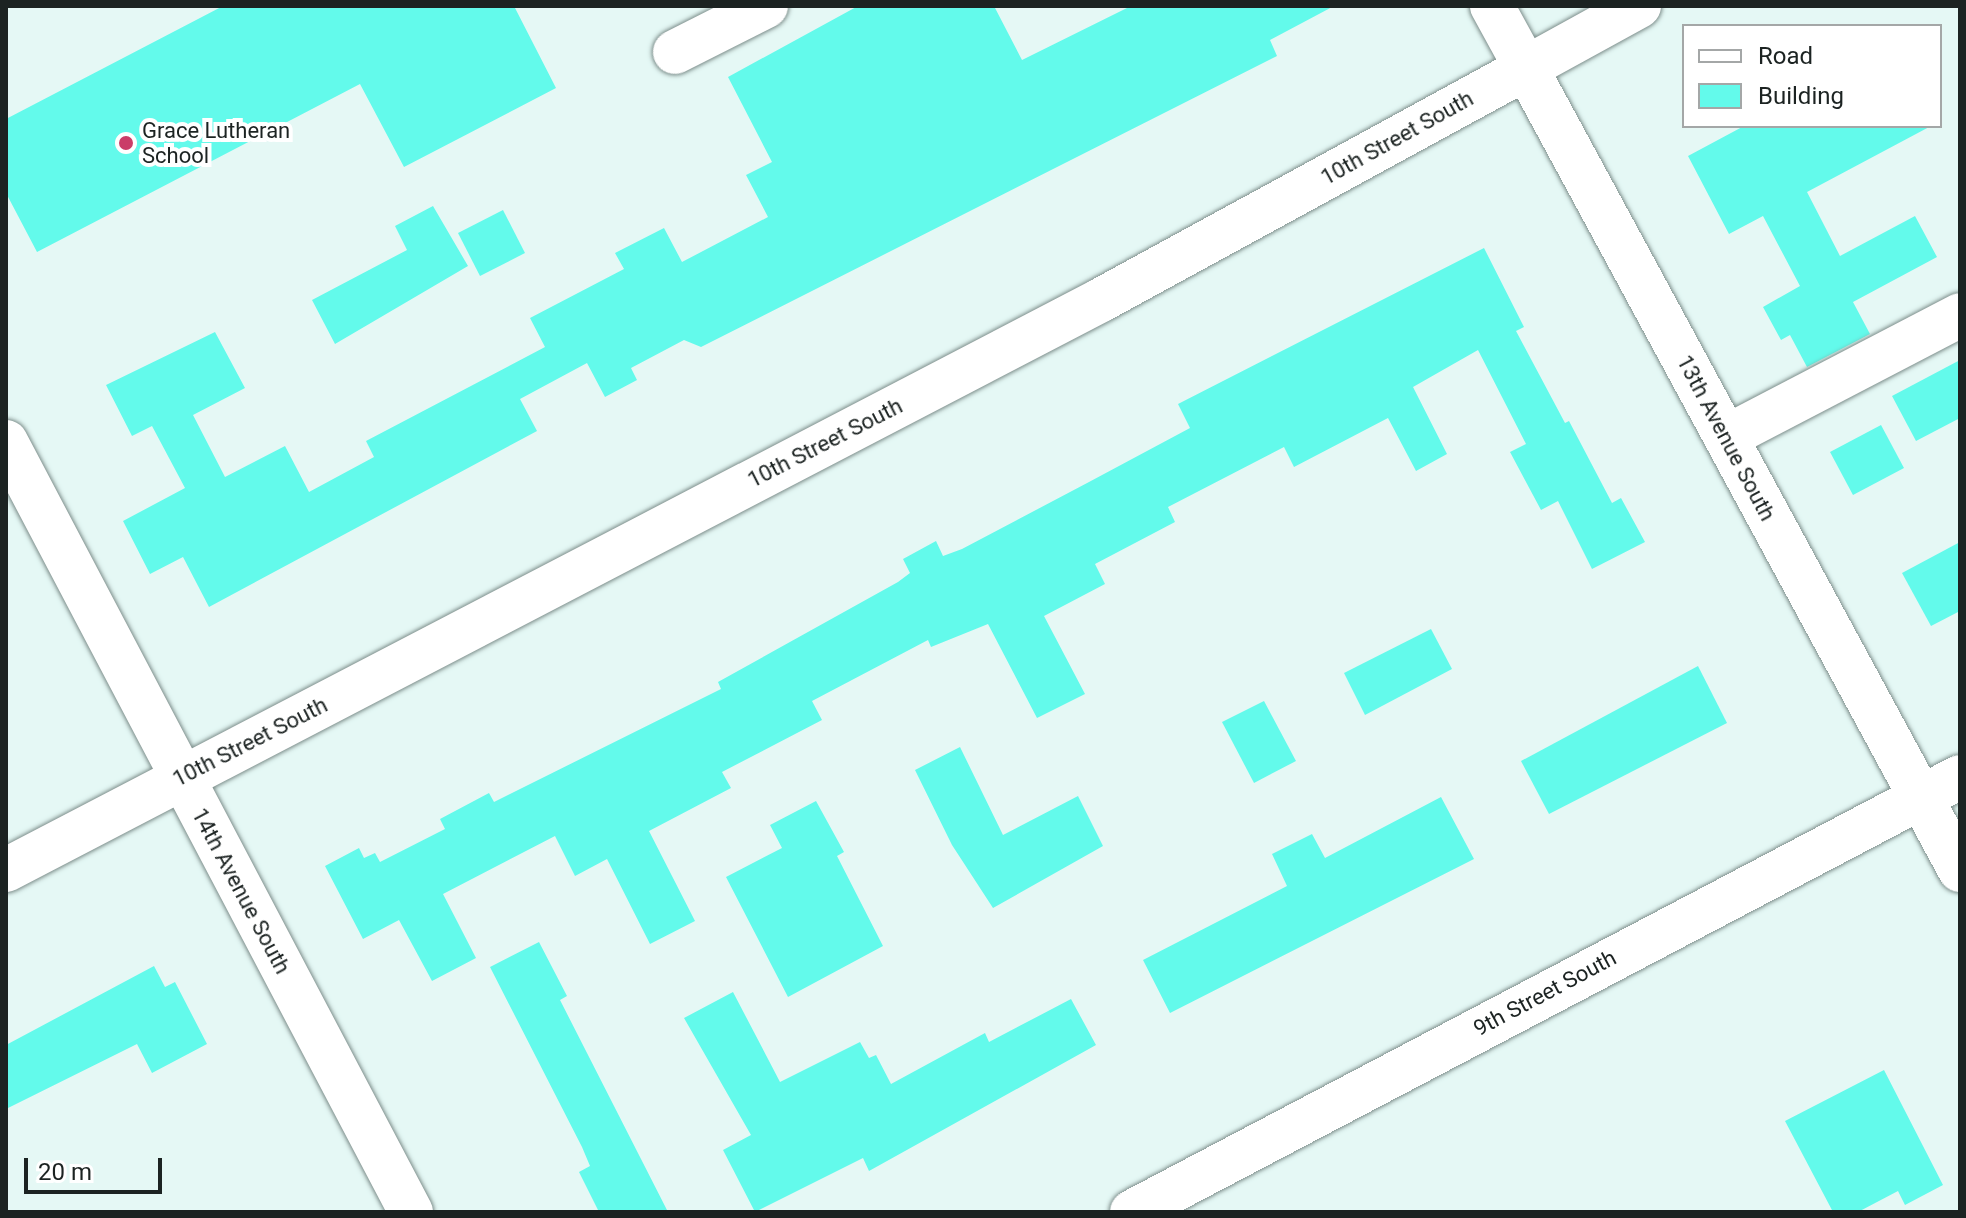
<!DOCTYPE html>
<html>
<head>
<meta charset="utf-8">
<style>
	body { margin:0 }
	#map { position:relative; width:1966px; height:1218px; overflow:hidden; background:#e5f8f5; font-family:Roboto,sans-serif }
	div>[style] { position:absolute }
	.building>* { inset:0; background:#63faeb }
	.roads { filter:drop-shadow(0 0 2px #7d8e8b) drop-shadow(0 0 2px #7d8e8b) }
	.minor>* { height:44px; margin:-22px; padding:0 22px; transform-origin:22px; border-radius:22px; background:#fff }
	.major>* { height:44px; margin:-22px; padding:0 22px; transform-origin:22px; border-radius:22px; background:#fff }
	.dots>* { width:22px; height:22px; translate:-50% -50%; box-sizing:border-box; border:4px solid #fff; border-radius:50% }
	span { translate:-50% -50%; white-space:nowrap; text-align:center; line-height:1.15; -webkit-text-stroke:8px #fff; paint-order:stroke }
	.poi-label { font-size:22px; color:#1c2322 }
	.left { translate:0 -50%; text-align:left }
	.street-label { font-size:22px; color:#1c2322 }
	.frame { position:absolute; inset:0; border:8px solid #1c2322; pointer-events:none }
	.legend { position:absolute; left:1682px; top:24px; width:260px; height:104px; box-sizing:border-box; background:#fff; border:2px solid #a4a7a7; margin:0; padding:10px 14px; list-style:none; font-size:24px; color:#1c2322 }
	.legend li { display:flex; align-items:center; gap:16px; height:40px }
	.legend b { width:40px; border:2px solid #a4a7a7 }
	.scale { position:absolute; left:24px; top:1158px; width:138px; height:36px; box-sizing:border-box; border:4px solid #1c2322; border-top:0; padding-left:10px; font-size:24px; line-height:28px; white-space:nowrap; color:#1c2322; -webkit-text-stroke:6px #fff; paint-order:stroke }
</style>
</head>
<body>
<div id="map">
	<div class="building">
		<div style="clip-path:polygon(223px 6px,514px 6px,556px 88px,404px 167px,360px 84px,37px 252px,6px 193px,6px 119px)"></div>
		<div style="clip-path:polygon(858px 6px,994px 6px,1022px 60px,1131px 6px,1334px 6px,1270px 40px,1277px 56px,701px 347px,684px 340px,631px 368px,637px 380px,605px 397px,587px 363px,520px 399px,537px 431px,209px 607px,183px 557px,150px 574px,123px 521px,185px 488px,152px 426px,132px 436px,106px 385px,215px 332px,245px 388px,193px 415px,225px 477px,285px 446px,309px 492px,374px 457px,366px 441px,545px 347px,530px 318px,624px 269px,615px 253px,664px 228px,682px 262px,768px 217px,746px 175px,772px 162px,728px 77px)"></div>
		<div style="clip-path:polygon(1744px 126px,1931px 126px,1807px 192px,1840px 256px,1915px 216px,1937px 257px,1853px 302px,1870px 334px,1807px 367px,1790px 335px,1781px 340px,1763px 307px,1800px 286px,1763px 216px,1729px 234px,1688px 156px)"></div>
		<div style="clip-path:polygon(433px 206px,468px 266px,335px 344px,312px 300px,407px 250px,395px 226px)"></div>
		<div style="clip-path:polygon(503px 210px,525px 253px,480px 276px,458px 233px)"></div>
		<div style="clip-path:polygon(1484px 248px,1524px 327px,1516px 331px,1565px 423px,1569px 421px,1612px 503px,1621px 498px,1645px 542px,1592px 569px,1558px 501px,1541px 510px,1510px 452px,1526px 444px,1478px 350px,1413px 387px,1447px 454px,1416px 471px,1388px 418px,1294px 467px,1284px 447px,1168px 507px,1175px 522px,1095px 564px,1105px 584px,1044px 616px,1085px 694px,1037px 718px,988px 624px,931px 647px,928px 640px,812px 701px,822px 720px,722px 772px,731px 788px,649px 831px,695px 921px,650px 944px,607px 859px,575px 876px,555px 836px,443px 894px,476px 958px,432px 981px,399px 920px,363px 939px,325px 866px,359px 848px,364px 858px,375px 853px,380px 862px,445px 829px,440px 819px,489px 793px,494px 802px,721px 689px,718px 682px,898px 582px,910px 573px,903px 559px,936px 541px,943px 556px,962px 549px,1089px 482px,1190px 428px,1178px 404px)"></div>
		<div style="clip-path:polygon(1960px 360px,1960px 418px,1916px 441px,1892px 396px)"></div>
		<div style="clip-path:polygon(1881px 425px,1904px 468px,1853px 495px,1830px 452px)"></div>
		<div style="clip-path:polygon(1960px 542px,1960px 611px,1931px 626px,1902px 573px)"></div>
		<div style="clip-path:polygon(1431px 629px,1452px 669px,1365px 715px,1344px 673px)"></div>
		<div style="clip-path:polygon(1698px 666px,1727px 723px,1549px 814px,1521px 761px)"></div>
		<div style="clip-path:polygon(1264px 701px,1296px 761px,1254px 783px,1222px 722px)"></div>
		<div style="clip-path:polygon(960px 747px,1003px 835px,1078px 796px,1103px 846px,993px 908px,952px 845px,915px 770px)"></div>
		<div style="clip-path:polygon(1441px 797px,1474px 859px,1170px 1013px,1143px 960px,1287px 886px,1272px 854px,1312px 834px,1325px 858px)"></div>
		<div style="clip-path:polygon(816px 801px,844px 852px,837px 856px,883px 946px,788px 997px,726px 877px,782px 848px,770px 825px)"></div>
		<div style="clip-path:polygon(539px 942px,567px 996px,560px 1000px,668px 1212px,599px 1212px,579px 1172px,590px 1166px,582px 1147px,490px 967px)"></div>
		<div style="clip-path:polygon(154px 966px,165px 987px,175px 982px,207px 1044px,152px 1073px,137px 1044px,6px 1109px,6px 1045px)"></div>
		<div style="clip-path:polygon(733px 992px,780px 1082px,860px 1042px,869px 1058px,876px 1055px,891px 1084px,985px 1033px,989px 1042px,1071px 999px,1096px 1045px,869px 1171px,863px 1158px,755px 1212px,723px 1150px,751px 1135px,684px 1018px)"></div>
		<div style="clip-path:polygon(1884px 1070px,1943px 1185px,1905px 1205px,1898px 1191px,1858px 1212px,1833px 1212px,1785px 1121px)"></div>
	</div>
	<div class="roads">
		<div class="minor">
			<div style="left:675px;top:52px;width:102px;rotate:-26.8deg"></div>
			<div style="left:1726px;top:437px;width:264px;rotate:-27.5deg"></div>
			<div style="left:6px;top:442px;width:870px;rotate:62.26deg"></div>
			<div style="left:6px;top:870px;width:1234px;rotate:-27.5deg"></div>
			<div style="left:1101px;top:300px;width:484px;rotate:-28.6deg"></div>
			<div style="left:1526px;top:68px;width:912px;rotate:61.58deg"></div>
			<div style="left:1132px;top:1212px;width:935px;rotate:-27.72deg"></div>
		</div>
		<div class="major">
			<div style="left:1492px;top:6px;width:71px;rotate:61.3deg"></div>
			<div style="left:1526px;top:68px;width:129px;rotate:-28.8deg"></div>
		</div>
	</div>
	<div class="dots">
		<div style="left:126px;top:143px;background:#ca3d68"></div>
	</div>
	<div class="poi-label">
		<span class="left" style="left:142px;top:143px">Grace Lutheran<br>School</span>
	</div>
	<div class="street-label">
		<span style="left:1397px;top:138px;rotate:-29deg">10th Street South</span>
		<span style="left:1726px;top:438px;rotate:62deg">13th Avenue South</span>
		<span style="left:825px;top:443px;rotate:-27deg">10th Street South</span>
		<span style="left:250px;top:742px;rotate:-27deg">10th Street South</span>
		<span style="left:241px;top:891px;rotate:62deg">14th Avenue South</span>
		<span style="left:1545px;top:993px;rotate:-28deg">9th Street South</span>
	</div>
	<div class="frame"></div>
	<ul class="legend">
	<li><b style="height:10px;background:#fff"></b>Road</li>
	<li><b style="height:22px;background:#63faeb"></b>Building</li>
	</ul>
	<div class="scale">20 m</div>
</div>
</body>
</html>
